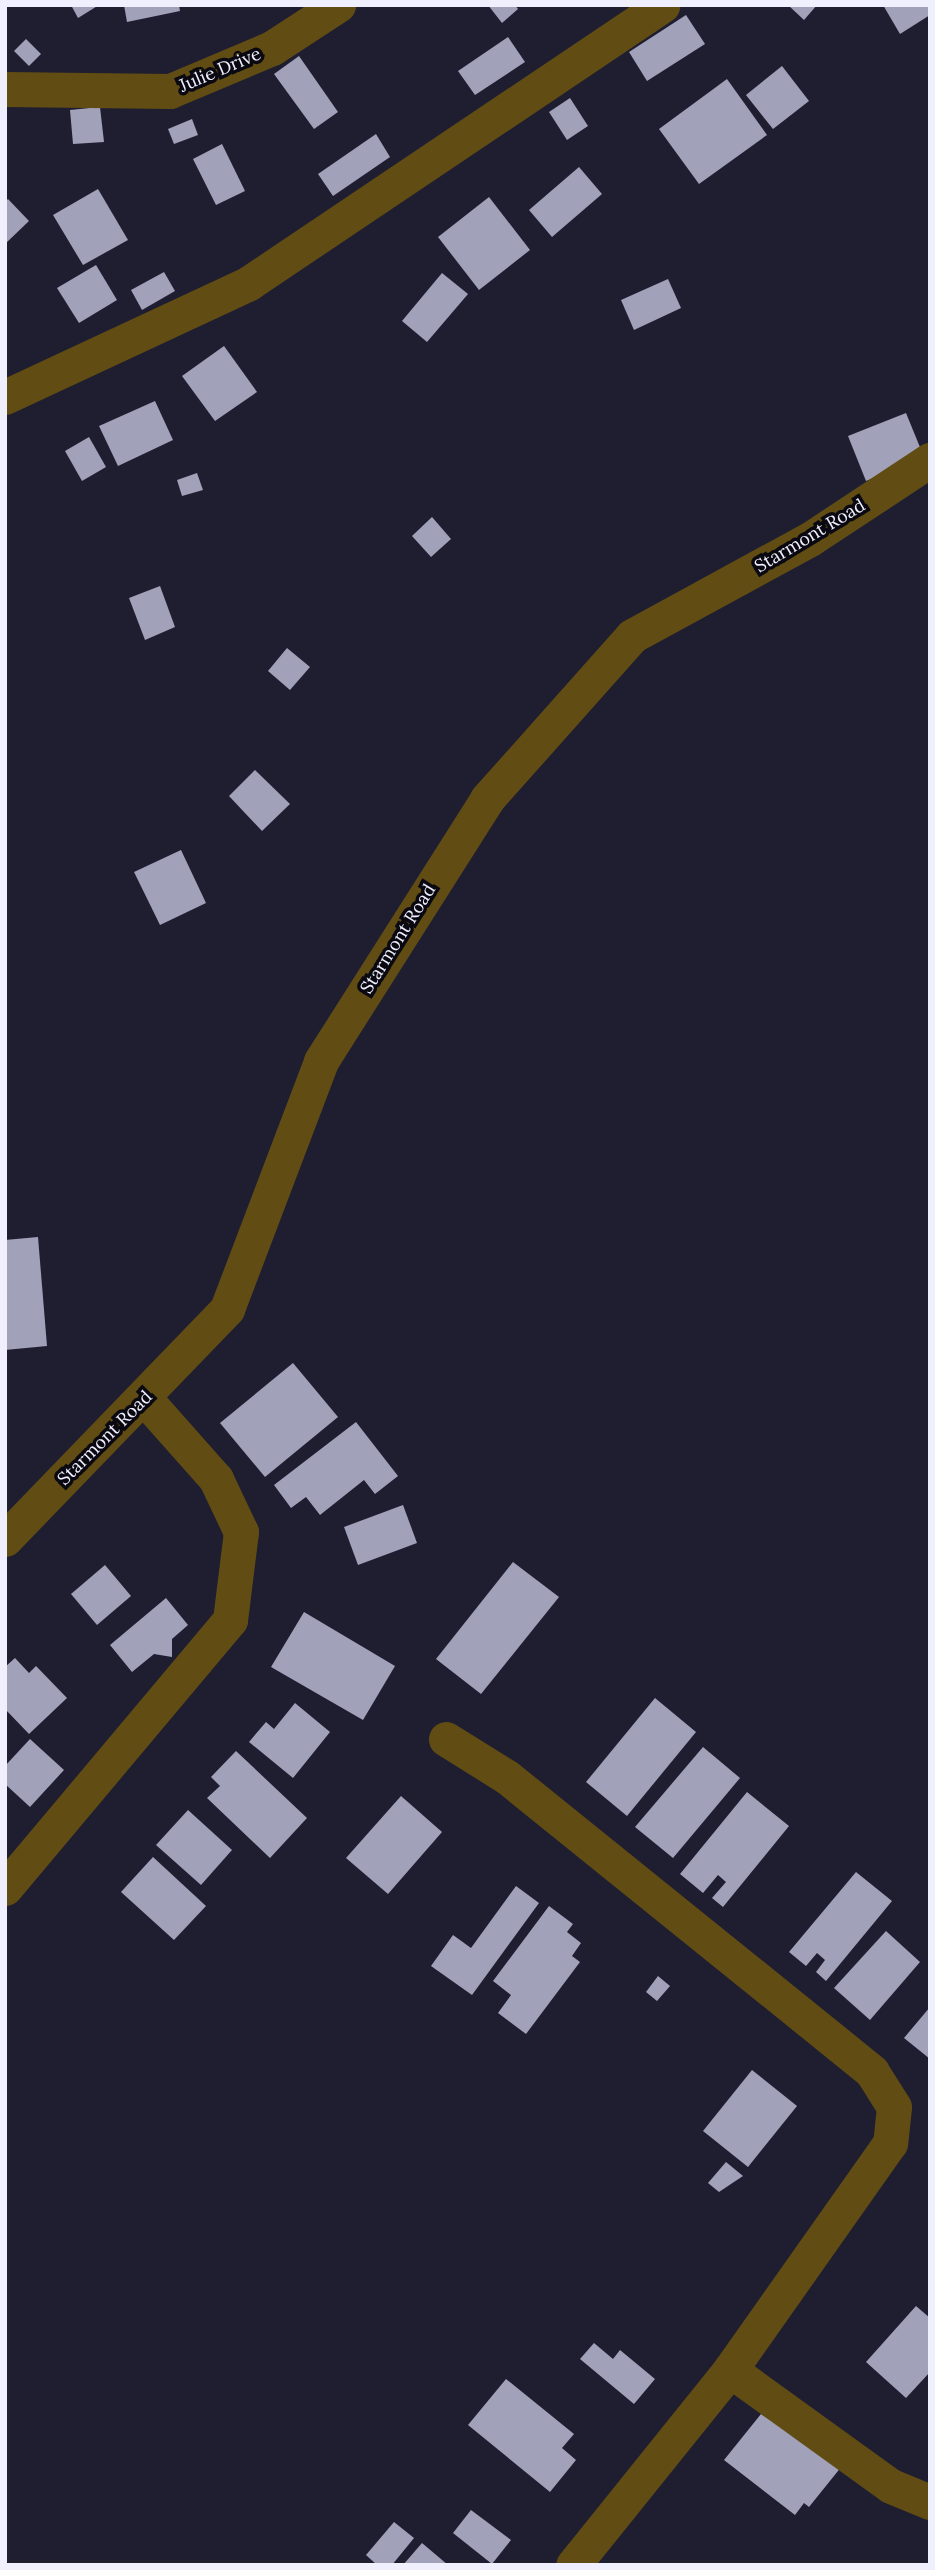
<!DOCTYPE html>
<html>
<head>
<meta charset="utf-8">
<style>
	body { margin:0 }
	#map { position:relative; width:935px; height:2570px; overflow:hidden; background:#1f1e31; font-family:Lora,serif }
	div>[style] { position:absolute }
	.building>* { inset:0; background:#a2a1ba }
	.street>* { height:35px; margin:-17.5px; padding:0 17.5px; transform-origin:17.5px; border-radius:17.5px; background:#614d13 }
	span { translate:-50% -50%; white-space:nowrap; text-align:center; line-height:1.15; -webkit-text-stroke:7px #0a0911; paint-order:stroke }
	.street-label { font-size:18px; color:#efeffd }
	.frame { position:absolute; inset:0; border:7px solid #efeffd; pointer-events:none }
</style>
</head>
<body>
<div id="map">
	<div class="building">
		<div style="clip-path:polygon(71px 5px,99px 5px,78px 18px)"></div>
		<div style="clip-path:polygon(124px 5px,179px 5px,180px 11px,127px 22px)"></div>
		<div style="clip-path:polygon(488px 5px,515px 5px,518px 9px,502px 23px)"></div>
		<div style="clip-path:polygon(788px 5px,817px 5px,804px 20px)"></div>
		<div style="clip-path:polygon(883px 5px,930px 5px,930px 15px,900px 34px)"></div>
		<div style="clip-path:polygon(686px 15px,705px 44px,647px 81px,629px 52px)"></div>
		<div style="clip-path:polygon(508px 37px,525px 62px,475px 95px,458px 71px)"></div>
		<div style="clip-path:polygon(26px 39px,41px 54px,29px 66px,14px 51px)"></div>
		<div style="clip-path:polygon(299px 56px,338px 112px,314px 129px,274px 74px)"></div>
		<div style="clip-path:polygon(782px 66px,809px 101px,773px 129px,746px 95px)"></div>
		<div style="clip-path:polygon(727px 79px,767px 135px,699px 184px,659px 129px)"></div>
		<div style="clip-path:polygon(570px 98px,588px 126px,567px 140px,549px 112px)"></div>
		<div style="clip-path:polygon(100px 107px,104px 142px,73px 144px,70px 110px)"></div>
		<div style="clip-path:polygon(192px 119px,198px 135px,174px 144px,168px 129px)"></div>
		<div style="clip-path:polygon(376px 134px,390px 157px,333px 196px,318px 174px)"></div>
		<div style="clip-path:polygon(222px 144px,245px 191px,216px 205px,193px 159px)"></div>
		<div style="clip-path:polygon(579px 167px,602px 194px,552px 237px,529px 210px)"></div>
		<div style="clip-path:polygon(98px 189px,128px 240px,83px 265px,53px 215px)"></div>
		<div style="clip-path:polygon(489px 197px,530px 250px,479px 290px,438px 237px)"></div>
		<div style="clip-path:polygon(8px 199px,29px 221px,5px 244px,5px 202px)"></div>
		<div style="clip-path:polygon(96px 265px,117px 300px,79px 323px,57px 288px)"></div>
		<div style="clip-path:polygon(164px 272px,175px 291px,142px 310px,131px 290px)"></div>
		<div style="clip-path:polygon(442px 273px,468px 294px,427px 342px,402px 321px)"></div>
		<div style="clip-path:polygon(668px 279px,681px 308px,634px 330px,621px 300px)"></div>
		<div style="clip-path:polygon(224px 346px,257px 392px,215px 421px,182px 376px)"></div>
		<div style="clip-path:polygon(155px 401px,173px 440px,118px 466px,99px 426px)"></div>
		<div style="clip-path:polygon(906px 413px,924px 457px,866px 481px,848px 436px)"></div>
		<div style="clip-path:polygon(89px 437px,106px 467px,82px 481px,65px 451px)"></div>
		<div style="clip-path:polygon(197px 473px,203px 490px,182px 496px,177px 480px)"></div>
		<div style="clip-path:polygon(432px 517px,451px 539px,431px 557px,412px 536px)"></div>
		<div style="clip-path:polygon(160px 586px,175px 627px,145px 640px,129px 598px)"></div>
		<div style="clip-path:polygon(287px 648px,310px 667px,290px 690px,268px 671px)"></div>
		<div style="clip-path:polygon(255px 770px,290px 804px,262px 831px,229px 796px)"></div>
		<div style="clip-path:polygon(181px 850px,206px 903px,160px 925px,134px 872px)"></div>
		<div style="clip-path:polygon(38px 1237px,47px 1346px,5px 1350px,5px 1240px)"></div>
		<div style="clip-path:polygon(293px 1363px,338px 1417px,265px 1477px,220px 1423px)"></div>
		<div style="clip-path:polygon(356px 1422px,398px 1476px,375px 1494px,364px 1480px,320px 1515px,306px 1497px,291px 1508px,274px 1485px)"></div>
		<div style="clip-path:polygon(403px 1505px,417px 1543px,358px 1565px,344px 1527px)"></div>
		<div style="clip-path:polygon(513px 1562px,559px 1597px,481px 1694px,436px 1659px)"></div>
		<div style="clip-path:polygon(105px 1565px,131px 1596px,97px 1625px,71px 1594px)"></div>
		<div style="clip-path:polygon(166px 1598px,188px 1625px,172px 1639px,172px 1657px,154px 1654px,132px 1672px,110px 1645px)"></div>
		<div style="clip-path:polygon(304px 1612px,395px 1666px,363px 1720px,271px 1667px)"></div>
		<div style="clip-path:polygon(15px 1658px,29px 1673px,36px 1666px,67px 1698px,29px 1734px,5px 1709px,5px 1667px)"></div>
		<div style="clip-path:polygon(655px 1698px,696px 1732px,627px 1816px,586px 1782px)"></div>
		<div style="clip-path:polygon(295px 1703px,330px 1732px,293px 1778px,249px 1742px,266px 1722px,274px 1729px)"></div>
		<div style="clip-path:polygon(30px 1739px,64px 1770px,30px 1807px,5px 1784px,5px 1766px)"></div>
		<div style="clip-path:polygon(703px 1747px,740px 1778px,673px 1858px,635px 1827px)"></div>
		<div style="clip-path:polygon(236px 1751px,307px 1818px,270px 1858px,207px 1798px,220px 1786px,211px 1777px)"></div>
		<div style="clip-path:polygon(747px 1792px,789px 1826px,723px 1907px,712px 1898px,726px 1882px,718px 1875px,703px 1893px,680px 1874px)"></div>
		<div style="clip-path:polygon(401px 1796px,442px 1832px,388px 1894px,346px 1858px)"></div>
		<div style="clip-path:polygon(188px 1810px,232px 1850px,201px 1885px,156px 1845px)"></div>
		<div style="clip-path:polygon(153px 1857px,206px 1906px,174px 1940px,121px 1892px)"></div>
		<div style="clip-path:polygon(856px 1872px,892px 1901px,826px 1981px,816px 1972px,825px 1960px,817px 1953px,806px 1966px,789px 1952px)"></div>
		<div style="clip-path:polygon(516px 1886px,539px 1903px,472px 1995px,431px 1966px,453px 1935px,471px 1948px)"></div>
		<div style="clip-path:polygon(549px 1906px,573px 1924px,567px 1932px,581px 1943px,572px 1956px,580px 1962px,526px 2034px,498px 2013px,511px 1995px,493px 1981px)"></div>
		<div style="clip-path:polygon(886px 1931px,920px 1962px,870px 2020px,834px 1988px)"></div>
		<div style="clip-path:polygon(658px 1976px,670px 1986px,657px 2001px,646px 1992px)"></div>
		<div style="clip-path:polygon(930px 2007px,930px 2059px,904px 2038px)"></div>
		<div style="clip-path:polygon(752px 2070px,797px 2106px,748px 2167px,703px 2131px)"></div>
		<div style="clip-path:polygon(726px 2162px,743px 2176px,719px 2192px,708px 2183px)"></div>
		<div style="clip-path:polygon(916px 2306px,930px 2318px,930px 2372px,906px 2398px,866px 2362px)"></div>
		<div style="clip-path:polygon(594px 2343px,613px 2359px,620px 2350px,655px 2379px,634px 2404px,580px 2359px)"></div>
		<div style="clip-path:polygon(506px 2379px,574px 2434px,562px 2448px,576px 2460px,550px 2492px,468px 2425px)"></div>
		<div style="clip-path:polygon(761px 2414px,842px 2466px,809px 2507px,804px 2503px,795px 2515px,724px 2460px)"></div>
		<div style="clip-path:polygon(471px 2510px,511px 2540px,492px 2564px,453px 2533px)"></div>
		<div style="clip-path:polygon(394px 2522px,414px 2538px,392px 2565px,377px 2565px,366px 2555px)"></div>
		<div style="clip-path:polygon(422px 2543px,448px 2565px,403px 2565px)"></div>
	</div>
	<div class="street">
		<div style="left:5px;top:89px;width:165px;rotate:0.7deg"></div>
		<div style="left:170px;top:91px;width:111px;rotate:-22.9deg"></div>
		<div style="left:272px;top:48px;width:79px;rotate:-33.1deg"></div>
		<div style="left:5px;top:397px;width:269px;rotate:-25deg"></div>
		<div style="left:249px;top:283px;width:498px;rotate:-33.9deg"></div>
		<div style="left:5px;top:1539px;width:320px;rotate:-46deg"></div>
		<div style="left:227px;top:1309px;width:265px;rotate:-69.2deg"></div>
		<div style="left:321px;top:1061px;width:310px;rotate:-57.6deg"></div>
		<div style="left:487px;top:799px;width:218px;rotate:-48.3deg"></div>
		<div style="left:632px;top:636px;width:203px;rotate:-28.6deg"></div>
		<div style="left:810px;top:539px;width:144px;rotate:-33.4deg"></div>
		<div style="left:446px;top:1739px;width:72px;rotate:31.9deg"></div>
		<div style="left:507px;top:1777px;width:469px;rotate:38.9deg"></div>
		<div style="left:872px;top:2072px;width:41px;rotate:57.8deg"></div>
		<div style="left:894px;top:2107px;width:36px;rotate:96deg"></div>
		<div style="left:890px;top:2143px;width:278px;rotate:125.2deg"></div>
		<div style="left:730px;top:2370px;width:250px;rotate:128.8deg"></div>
		<div style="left:5px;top:1888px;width:350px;rotate:-50deg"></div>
		<div style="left:230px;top:1620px;width:89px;rotate:-82.9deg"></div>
		<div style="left:241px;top:1532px;width:59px;rotate:-115.3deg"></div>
		<div style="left:216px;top:1479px;width:107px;rotate:-131.6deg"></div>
		<div style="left:730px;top:2370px;width:198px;rotate:35.8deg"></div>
		<div style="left:891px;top:2486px;width:42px;rotate:22.3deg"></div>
	</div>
	<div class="street-label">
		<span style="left:220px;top:70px;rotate:-23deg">Julie Drive</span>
		<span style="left:810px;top:536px;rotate:-31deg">Starmont Road</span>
		<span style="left:398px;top:939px;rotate:-58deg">Starmont Road</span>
		<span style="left:105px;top:1438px;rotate:-45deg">Starmont Road</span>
	</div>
	<div class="frame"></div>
</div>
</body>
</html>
